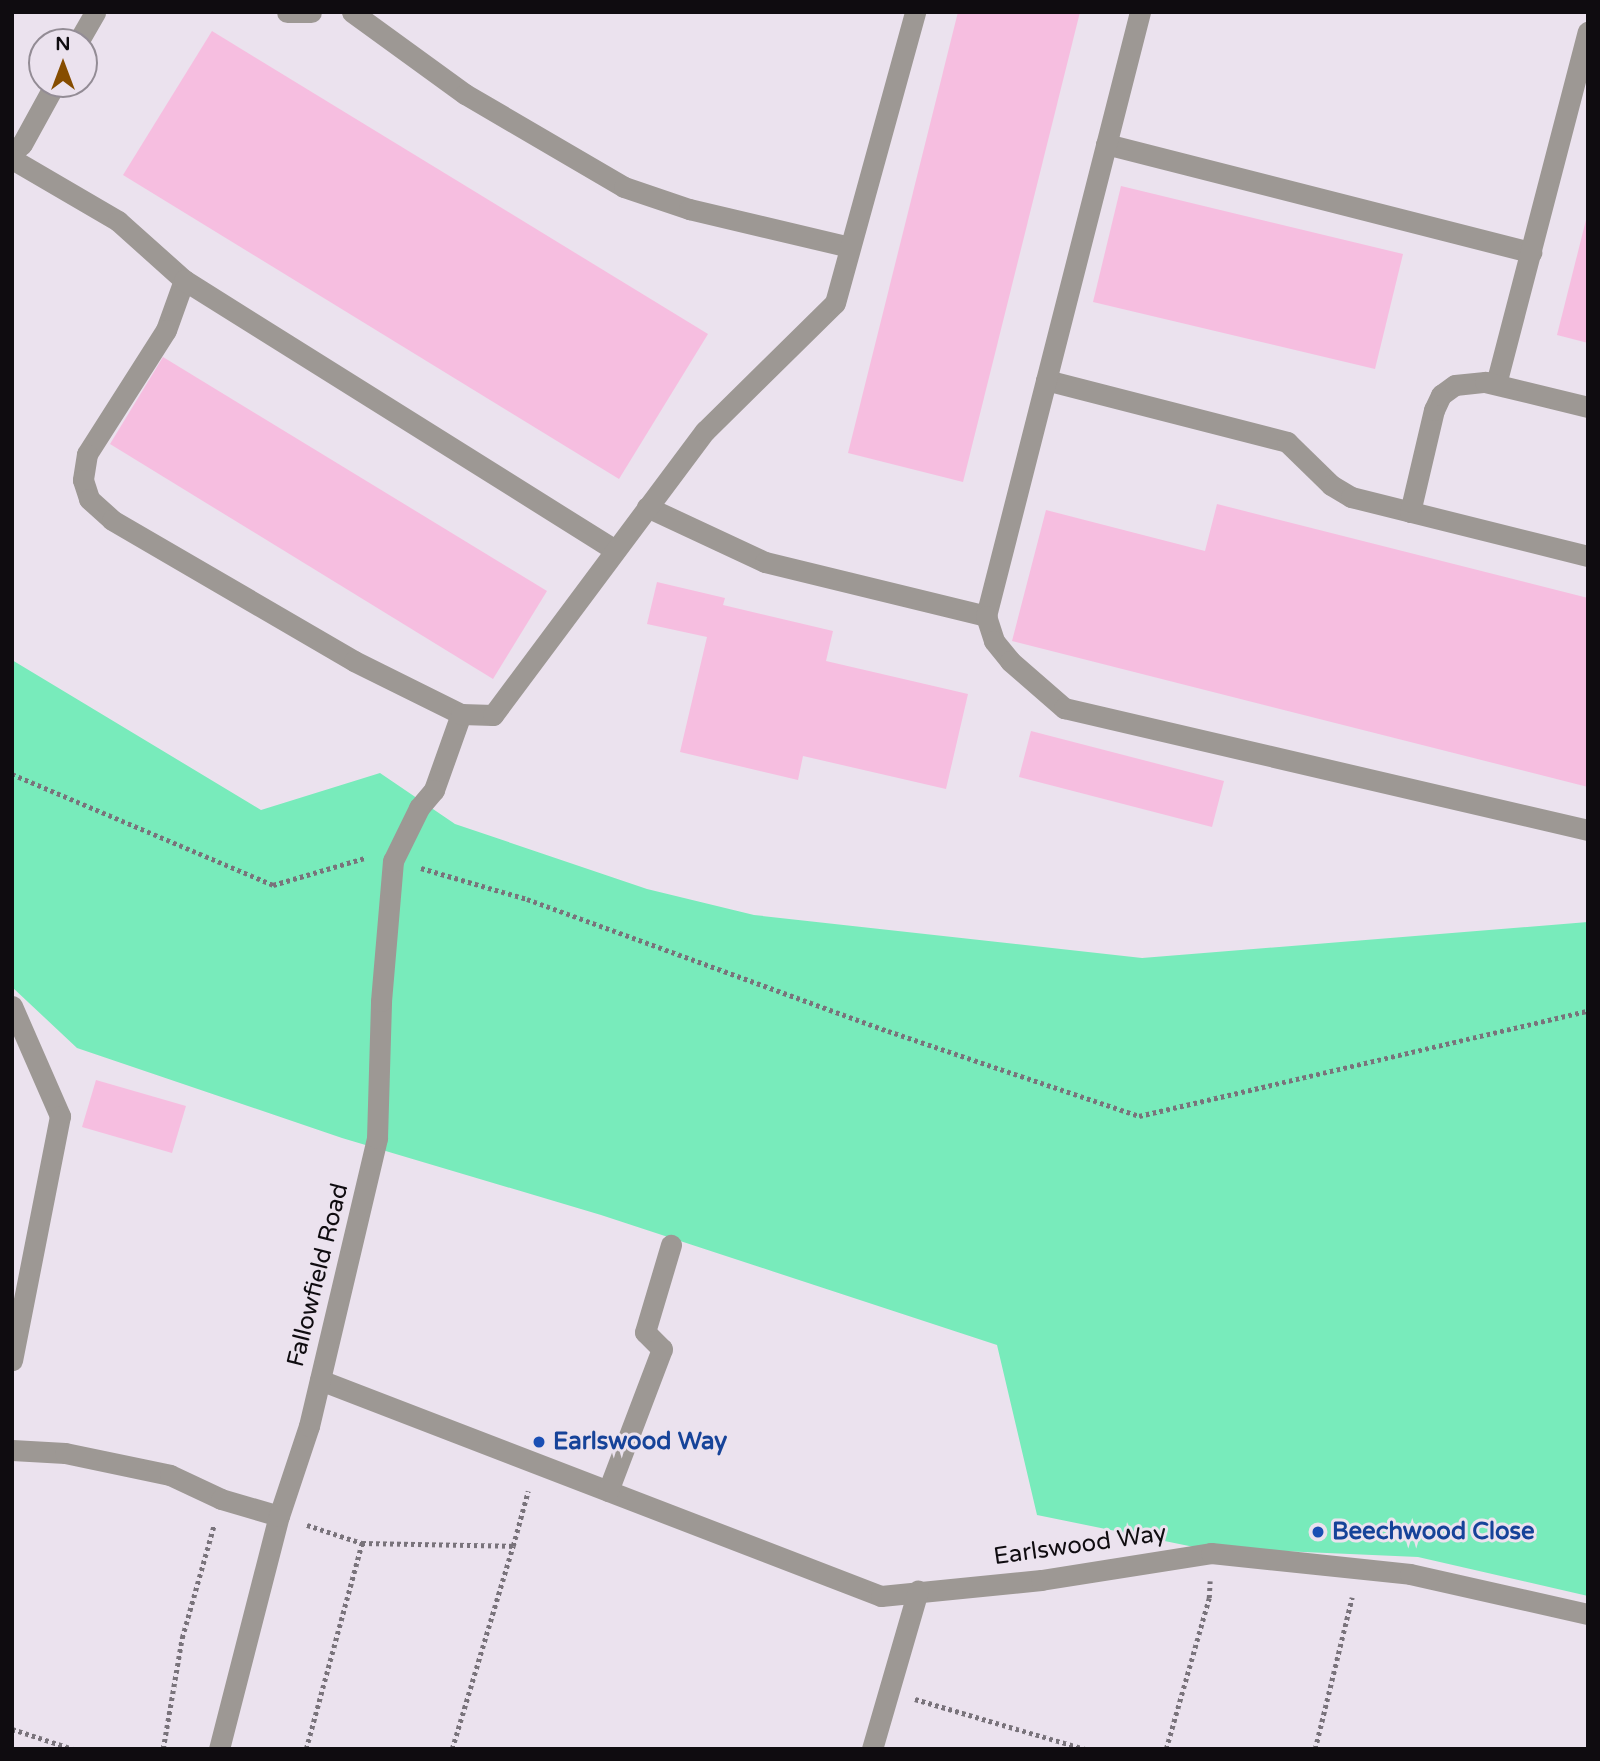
<!DOCTYPE html>
<html>
<head>
<meta charset="utf-8">
<style>
	body { margin:0 }
	#map { position:relative; width:1600px; height:1761px; overflow:hidden; background:#ebe2ee; font-family:"Varela Round",sans-serif }
	div>[style] { position:absolute }
	.green>* { inset:0; background:#78ebbb }
	.building>* { inset:0; background:#f6bee0 }
	.path>* { height:4.5px; margin-top:-2.25px; transform-origin:0; background:repeating-linear-gradient(90deg,#79737b 0 3.5px,transparent 0 7px) }
	.lane>* { height:21px; margin:-10.5px; padding:0 10.5px; transform-origin:10.5px; border-radius:10.5px; background:#9d9894 }
	.street>* { height:21px; margin:-10.5px; padding:0 10.5px; transform-origin:10.5px; border-radius:10.5px; background:#9d9894 }
	.dots>* { width:19px; height:19px; translate:-50% -50%; box-sizing:border-box; border:4px solid #ebe2ee; border-radius:50% }
	span { translate:-50% -50%; white-space:nowrap; text-align:center; line-height:1.15; -webkit-text-stroke:6px #ebe2ee; paint-order:stroke }
	.street-label { font-size:24px; color:#0f0c10 }
	.transit-label { font-size:24px; color:#164399; font-weight:700 }
	.left { translate:0 -50%; text-align:left }
	.frame { position:absolute; inset:0; border:14px solid #0f0c10; pointer-events:none }
	.north { position:absolute; left:28px; top:28px; width:70px; height:70px; box-sizing:border-box; background:#ebe2ee; border:2px solid #938c95; border-radius:50%; rotate:0deg; font-size:19px; font-weight:700; line-height:28px; text-align:center; color:#0f0c10 }
	.north::after { content:''; display:block; margin:auto; width:24px; height:32px; background:#864d00; clip-path:polygon(50% 0,100% 100%,50% 72%,0 100%) }
</style>
</head>
<body>
<div id="map">
	<div class="green">
		<div style="clip-path:polygon(12px 660px,261px 810px,380px 773px,455px 824px,647px 889px,754px 915px,1142px 958px,1588px 922px,1588px 1596px,1418px 1557px,1194px 1547px,1037px 1515px,997px 1345px,601px 1215px,342px 1138px,77px 1048px,12px 987px)"></div>
	</div>
	<div class="building">
		<div style="clip-path:polygon(958px 12px,1080px 12px,963px 482px,848px 453px)"></div>
		<div style="clip-path:polygon(212px 31px,708px 334px,619px 479px,123px 175px)"></div>
		<div style="clip-path:polygon(1121px 186px,1403px 254px,1375px 369px,1093px 302px)"></div>
		<div style="clip-path:polygon(1588px 212px,1588px 343px,1557px 335px)"></div>
		<div style="clip-path:polygon(163px 357px,547px 591px,493px 679px,110px 444px)"></div>
		<div style="clip-path:polygon(1217px 504px,1588px 598px,1588px 787px,1012px 641px,1046px 510px,1205px 551px)"></div>
		<div style="clip-path:polygon(657px 582px,725px 598px,723px 605px,833px 631px,826px 661px,968px 694px,946px 789px,803px 756px,798px 780px,680px 752px,707px 637px,647px 624px)"></div>
		<div style="clip-path:polygon(1031px 731px,1224px 781px,1212px 827px,1019px 777px)"></div>
		<div style="clip-path:polygon(96px 1080px,186px 1106px,172px 1153px,82px 1127px)"></div>
	</div>
	<div class="path">
		<div style="left:12px;top:774px;width:284px;rotate:23deg"></div>
		<div style="left:273px;top:885px;width:96px;rotate:-16.4deg"></div>
		<div style="left:421px;top:868px;width:110px;rotate:16.3deg"></div>
		<div style="left:527px;top:899px;width:384px;rotate:20.1deg"></div>
		<div style="left:888px;top:1031px;width:265px;rotate:18.7deg"></div>
		<div style="left:1139px;top:1116px;width:461px;rotate:-13.2deg"></div>
		<div style="left:307px;top:1525px;width:58px;rotate:18.1deg"></div>
		<div style="left:915px;top:1699px;width:177px;rotate:16.4deg"></div>
		<div style="left:12px;top:1729px;width:64px;rotate:18.2deg"></div>
		<div style="left:163px;top:1749px;width:113px;rotate:-80.3deg"></div>
		<div style="left:182px;top:1638px;width:117px;rotate:-74.2deg"></div>
		<div style="left:306px;top:1749px;width:213px;rotate:-74.8deg"></div>
		<div style="left:362px;top:1543px;width:151px;rotate:1.1deg"></div>
		<div style="left:513px;top:1546px;width:57px;rotate:-74.7deg"></div>
		<div style="left:452px;top:1749px;width:212px;rotate:-73.3deg"></div>
		<div style="left:1166px;top:1749px;width:157px;rotate:-74.1deg"></div>
		<div style="left:1209px;top:1598px;width:17px;rotate:-87deg"></div>
		<div style="left:1315px;top:1749px;width:156px;rotate:-76.3deg"></div>
	</div>
	<div class="lane">
		<div style="left:287px;top:12px;width:24px"></div>
		<div style="left:352px;top:12px;width:140px;rotate:36deg"></div>
		<div style="left:465px;top:94px;width:184px;rotate:30.3deg"></div>
		<div style="left:624px;top:187px;width:69px;rotate:18.7deg"></div>
		<div style="left:689px;top:209px;width:165px;rotate:13.3deg"></div>
		<div style="left:78px;top:42px;width:34px;rotate:-60deg"></div>
		<div style="left:1106px;top:144px;width:439px;rotate:14.3deg"></div>
		<div style="left:12px;top:153px;width:13px;rotate:-42deg"></div>
		<div style="left:22px;top:144px;width:68px;rotate:-61.2deg"></div>
		<div style="left:12px;top:159px;width:123px;rotate:30.3deg"></div>
		<div style="left:118px;top:221px;width:89px;rotate:41.8deg"></div>
		<div style="left:184px;top:280px;width:53px;rotate:109.8deg"></div>
		<div style="left:166px;top:330px;width:147px;rotate:122.5deg"></div>
		<div style="left:87px;top:454px;width:26px;rotate:99deg"></div>
		<div style="left:83px;top:480px;width:20px;rotate:72deg"></div>
		<div style="left:89px;top:499px;width:31px;rotate:42deg"></div>
		<div style="left:112px;top:520px;width:280px;rotate:30.2deg"></div>
		<div style="left:354px;top:661px;width:119px;rotate:26.4deg"></div>
		<div style="left:461px;top:714px;width:81px;rotate:109.6deg"></div>
		<div style="left:434px;top:790px;width:23px;rotate:130deg"></div>
		<div style="left:184px;top:280px;width:509px;rotate:32.07deg"></div>
		<div style="left:1046px;top:380px;width:249px;rotate:14.4deg"></div>
		<div style="left:1287px;top:442px;width:62px;rotate:44.3deg"></div>
		<div style="left:1331px;top:485px;width:23px;rotate:31deg"></div>
		<div style="left:1351px;top:497px;width:244px;rotate:14deg"></div>
		<div style="left:1496px;top:384px;width:364px;rotate:-75.4deg"></div>
		<div style="left:647px;top:507px;width:130px;rotate:25deg"></div>
		<div style="left:765px;top:562px;width:228px;rotate:13.7deg"></div>
		<div style="left:986px;top:616px;width:623px;rotate:-75.7deg"></div>
		<div style="left:1410px;top:512px;width:105px;rotate:-76.8deg"></div>
		<div style="left:1434px;top:410px;width:17px;rotate:-65deg"></div>
		<div style="left:1441px;top:395px;width:17px;rotate:-36deg"></div>
		<div style="left:1455px;top:385px;width:30px;rotate:-6deg"></div>
		<div style="left:1485px;top:382px;width:106px;rotate:13.6deg"></div>
		<div style="left:986px;top:616px;width:26px;rotate:72deg"></div>
		<div style="left:994px;top:641px;width:26px;rotate:51deg"></div>
		<div style="left:1010px;top:661px;width:72px;rotate:41deg"></div>
		<div style="left:1064px;top:708px;width:538px;rotate:13.11deg"></div>
		<div style="left:461px;top:714px;width:32px;rotate:2deg"></div>
		<div style="left:493px;top:715px;width:354px;rotate:-53.3deg"></div>
		<div style="left:705px;top:431px;width:182px;rotate:-44.6deg"></div>
		<div style="left:835px;top:303px;width:302px;rotate:-74.6deg"></div>
	</div>
	<div class="street">
		<div style="left:12px;top:1006px;width:120px;rotate:66.4deg"></div>
		<div style="left:60px;top:1116px;width:249px;rotate:101.1deg"></div>
		<div style="left:320px;top:1380px;width:601px;rotate:21.06deg"></div>
		<div style="left:881px;top:1596px;width:161px;rotate:-5.7deg"></div>
		<div style="left:1041px;top:1580px;width:172px;rotate:-9deg"></div>
		<div style="left:1211px;top:1553px;width:200px;rotate:6deg"></div>
		<div style="left:1410px;top:1574px;width:182px;rotate:12.7deg"></div>
		<div style="left:12px;top:1450px;width:53px;rotate:3.2deg"></div>
		<div style="left:65px;top:1453px;width:107px;rotate:11.8deg"></div>
		<div style="left:170px;top:1475px;width:56px;rotate:25.2deg"></div>
		<div style="left:221px;top:1499px;width:60px;rotate:16.3deg"></div>
		<div style="left:608px;top:1491px;width:152px;rotate:-69.2deg"></div>
		<div style="left:662px;top:1349px;width:24px;rotate:-135deg"></div>
		<div style="left:645px;top:1332px;width:91px;rotate:-73.4deg"></div>
		<div style="left:219px;top:1749px;width:241px;rotate:-75.6deg"></div>
		<div style="left:279px;top:1516px;width:95px;rotate:-71.6deg"></div>
		<div style="left:309px;top:1426px;width:296px;rotate:-76.7deg"></div>
		<div style="left:377px;top:1138px;width:137px;rotate:-88.3deg"></div>
		<div style="left:381px;top:1001px;width:141px;rotate:-85.1deg"></div>
		<div style="left:393px;top:861px;width:59px;rotate:-63.9deg"></div>
		<div style="left:872px;top:1749px;width:165px;rotate:-73.8deg"></div>
	</div>
	<div class="dots">
		<div style="left:539px;top:1442px;background:#1a4fb4"></div>
		<div style="left:1318px;top:1532px;background:#1a4fb4"></div>
	</div>
	<div class="street-label">
		<span style="left:318px;top:1275px;rotate:-76deg">Fallowfield Road</span>
		<span style="left:1080px;top:1545px;rotate:-8deg">Earlswood Way</span>
	</div>
	<div class="transit-label">
		<span class="left" style="left:553px;top:1442px">Earlswood Way</span>
		<span class="left" style="left:1332px;top:1532px">Beechwood Close</span>
	</div>
	<div class="frame"></div>
	<div class="north">N</div>
</div>
</body>
</html>
